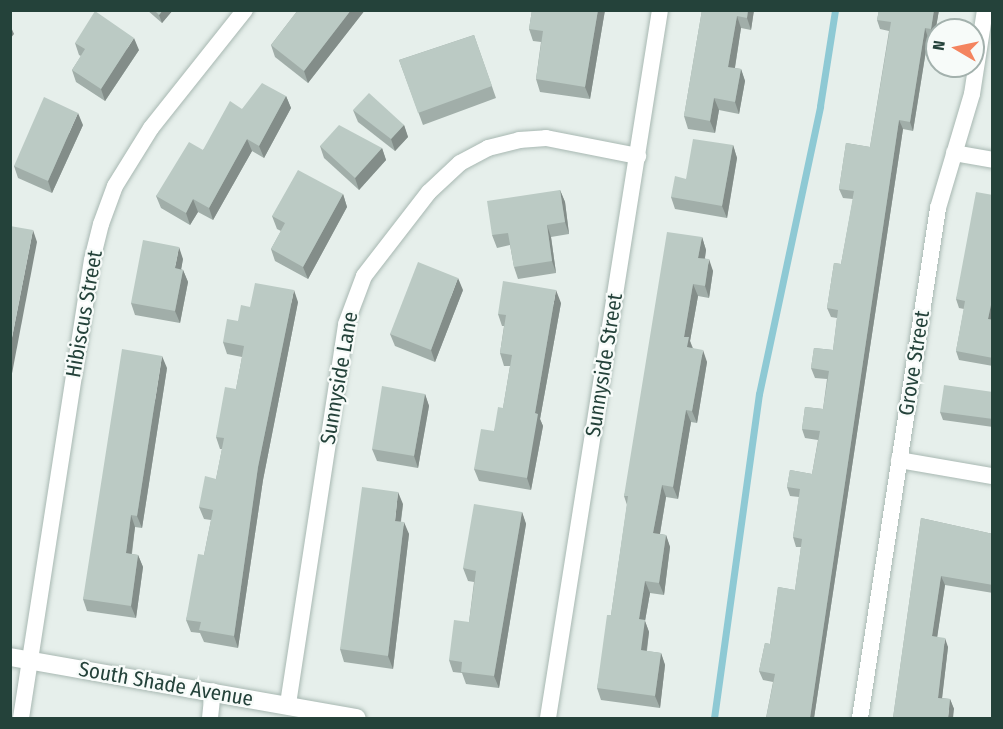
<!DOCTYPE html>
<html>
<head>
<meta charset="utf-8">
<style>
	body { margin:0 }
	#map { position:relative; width:1003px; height:729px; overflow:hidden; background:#e6efeb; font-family:"Fira Sans Condensed",sans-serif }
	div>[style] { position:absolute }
	.stream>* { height:7px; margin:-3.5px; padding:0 3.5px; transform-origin:3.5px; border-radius:3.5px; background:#8ec9d4 }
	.roads { filter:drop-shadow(0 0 2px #a8b8b2) drop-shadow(0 0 2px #a8b8b2) }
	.street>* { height:16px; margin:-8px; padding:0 8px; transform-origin:8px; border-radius:8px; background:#fff }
	.secondary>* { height:18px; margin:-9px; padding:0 9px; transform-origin:9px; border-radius:9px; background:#fff }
	.wall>* { inset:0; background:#a1aea9 }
	.shaded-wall>* { inset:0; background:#838d89 }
	.building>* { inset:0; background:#bbcac4 }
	span { translate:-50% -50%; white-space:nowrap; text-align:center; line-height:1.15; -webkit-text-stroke:4.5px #f7fbf9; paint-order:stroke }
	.street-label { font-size:21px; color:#24423a }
	.frame { position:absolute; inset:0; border:12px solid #24423a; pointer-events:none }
	.north { position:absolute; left:925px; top:18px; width:60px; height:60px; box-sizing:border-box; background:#f7fbf9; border:2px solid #a3b1ad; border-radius:50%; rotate:279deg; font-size:16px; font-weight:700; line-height:24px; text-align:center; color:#24423a }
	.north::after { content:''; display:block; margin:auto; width:21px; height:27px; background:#f4845f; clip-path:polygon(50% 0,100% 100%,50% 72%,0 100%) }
</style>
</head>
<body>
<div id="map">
	<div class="stream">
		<div style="left:714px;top:718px;width:327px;rotate:-82.1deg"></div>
		<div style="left:759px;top:394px;width:294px;rotate:-78deg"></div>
		<div style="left:820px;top:106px;width:97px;rotate:-81.1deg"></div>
	</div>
	<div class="roads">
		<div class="street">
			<div style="left:954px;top:153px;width:39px;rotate:10deg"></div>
			<div style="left:899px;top:460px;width:94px;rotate:9.8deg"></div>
			<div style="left:288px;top:704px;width:384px;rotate:-81.3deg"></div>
			<div style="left:346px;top:324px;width:51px;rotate:-69.4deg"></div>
			<div style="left:364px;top:276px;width:106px;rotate:-52.3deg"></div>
			<div style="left:429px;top:192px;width:42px;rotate:-43.1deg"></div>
			<div style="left:460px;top:163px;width:32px;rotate:-28deg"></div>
			<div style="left:488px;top:148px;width:32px;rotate:-14deg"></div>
			<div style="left:519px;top:140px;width:27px;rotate:-4deg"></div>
			<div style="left:546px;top:138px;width:94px;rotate:11.1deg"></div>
			<div style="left:21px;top:718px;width:463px;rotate:-81.2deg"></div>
			<div style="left:92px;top:260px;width:37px;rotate:-76deg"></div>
			<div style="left:101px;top:224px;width:40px;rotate:-69.8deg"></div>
			<div style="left:115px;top:186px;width:68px;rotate:-58.2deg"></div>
			<div style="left:151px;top:128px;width:151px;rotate:-51.5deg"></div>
			<div style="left:210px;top:718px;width:27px;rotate:-84deg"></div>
			<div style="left:548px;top:718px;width:717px;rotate:-81.01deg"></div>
			<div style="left:860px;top:718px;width:516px;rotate:-81.3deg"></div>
			<div style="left:938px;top:208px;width:119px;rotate:-73.4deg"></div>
			<div style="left:972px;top:94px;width:85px;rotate:-81.2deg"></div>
		</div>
		<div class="secondary">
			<div style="left:10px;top:657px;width:352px;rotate:10deg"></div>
		</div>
	</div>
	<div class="wall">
		<div style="clip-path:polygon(147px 10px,173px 10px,162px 23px)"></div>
		<div style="clip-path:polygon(298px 10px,365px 10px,308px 83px,275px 57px,271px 45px)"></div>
		<div style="clip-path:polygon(532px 10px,605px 10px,590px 99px,540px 92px,536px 79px,541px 42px,533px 41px,529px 29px)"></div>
		<div style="clip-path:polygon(702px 10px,754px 10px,751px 30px,741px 28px,735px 68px,741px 69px,745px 81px,739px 114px,719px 110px,715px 133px,688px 129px,684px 116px)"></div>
		<div style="clip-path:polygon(879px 10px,939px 10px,934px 39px,928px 38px,913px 131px,903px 129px,814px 718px,766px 718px,773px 682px,763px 680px,759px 671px,765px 643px,770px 644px,778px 587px,795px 590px,801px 547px,796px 547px,793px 537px,799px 497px,790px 496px,787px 487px,790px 470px,812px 474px,818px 440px,805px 438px,802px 429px,805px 407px,823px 409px,827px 379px,815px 378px,811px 368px,814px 348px,833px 350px,837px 318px,831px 317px,827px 308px,834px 263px,841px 264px,853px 199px,843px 198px,839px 189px,846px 143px,870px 147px,889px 31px,880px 29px,877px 20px)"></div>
		<div style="clip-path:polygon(474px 35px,496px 98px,423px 125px,399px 60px)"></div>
		<div style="clip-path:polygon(75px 43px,139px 50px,105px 101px,76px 82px,72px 70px,81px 56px,79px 55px)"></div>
		<div style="clip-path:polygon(286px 96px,291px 108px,264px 158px,252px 151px,213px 220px,198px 212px,190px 225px,161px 208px,156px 196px,203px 150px,242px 109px)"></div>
		<div style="clip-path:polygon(353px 110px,404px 125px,408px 137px,395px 151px,358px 122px)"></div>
		<div style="clip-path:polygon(83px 125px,52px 193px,18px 178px,14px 166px)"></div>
		<div style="clip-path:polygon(733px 145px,737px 158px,727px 218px,675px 209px,671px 197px,686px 179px)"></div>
		<div style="clip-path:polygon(320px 146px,382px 148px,386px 160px,359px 190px,324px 158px)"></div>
		<div style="clip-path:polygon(560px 190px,565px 202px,569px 234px,551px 237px,556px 273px,518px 279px,514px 267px,510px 245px,497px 248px,492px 235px)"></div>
		<div style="clip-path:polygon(343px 194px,347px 207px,308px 279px,275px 261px,271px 249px,281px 231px,277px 229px,272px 216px)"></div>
		<div style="clip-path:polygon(993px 195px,993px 366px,959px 360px,956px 351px,964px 309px,959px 308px,956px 299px)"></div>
		<div style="clip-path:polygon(702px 237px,706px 250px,705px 258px,713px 271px,709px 298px,698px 296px,690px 341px,693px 348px,707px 362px,697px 423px,691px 422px,678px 499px,666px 497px,660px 534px,666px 535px,670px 547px,664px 595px,650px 593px,645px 621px,649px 632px,647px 651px,661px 653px,665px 665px,660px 708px,601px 700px,597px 688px,611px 615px,627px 505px,624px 496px)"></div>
		<div style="clip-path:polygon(183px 259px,181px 269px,183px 270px,188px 282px,180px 323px,135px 315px,131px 303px)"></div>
		<div style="clip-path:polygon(463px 290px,435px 362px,395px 346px,390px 334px)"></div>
		<div style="clip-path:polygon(298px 302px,263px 480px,238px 648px,204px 642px,200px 633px,191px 632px,186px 620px,204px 555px,211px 520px,204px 519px,199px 507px,216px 479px,222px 449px,220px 449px,216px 437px,236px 389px,242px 357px,227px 354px,223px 342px,238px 321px,250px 307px)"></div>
		<div style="clip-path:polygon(561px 303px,540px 419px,543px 426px,531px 490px,479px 481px,474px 469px,494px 431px,503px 408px,510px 366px,504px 366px,500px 353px,504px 326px,502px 326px,498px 314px)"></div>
		<div style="clip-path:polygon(167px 368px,142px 528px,135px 527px,132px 554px,138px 555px,143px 567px,136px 618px,87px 611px,83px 599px)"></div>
		<div style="clip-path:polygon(993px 392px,993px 427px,943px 420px,940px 412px)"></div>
		<div style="clip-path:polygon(425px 394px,429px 406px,418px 468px,377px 461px,372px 449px)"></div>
		<div style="clip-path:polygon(403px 504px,401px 522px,409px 534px,393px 669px,344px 662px,340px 649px)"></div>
		<div style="clip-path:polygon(522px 512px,526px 524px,499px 688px,466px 684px,462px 673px,453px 672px,449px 660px,469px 622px,474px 582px,468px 581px,463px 568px)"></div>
		<div style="clip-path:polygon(921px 518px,993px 534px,993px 593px,945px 585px,937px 637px,948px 647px,942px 698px,950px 699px,954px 709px,893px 718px)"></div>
	</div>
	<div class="shaded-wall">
		<div style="clip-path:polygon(163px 10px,173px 10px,162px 23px,159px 15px)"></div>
		<div style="clip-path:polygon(351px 10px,365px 10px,308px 83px,304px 71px)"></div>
		<div style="clip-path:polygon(598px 10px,605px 10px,590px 99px,585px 87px)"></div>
		<div style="clip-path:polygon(748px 10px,754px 10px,751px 30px,747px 18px)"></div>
		<div style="clip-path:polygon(934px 10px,939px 10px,934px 39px,931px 29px)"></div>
		<div style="clip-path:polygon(737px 16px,741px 28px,733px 79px,728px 67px)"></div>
		<div style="clip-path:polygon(10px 25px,14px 34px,10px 39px)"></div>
		<div style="clip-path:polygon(925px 28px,928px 38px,913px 131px,910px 122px)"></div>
		<div style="clip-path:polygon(134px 38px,139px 50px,105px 101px,101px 89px)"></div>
		<div style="clip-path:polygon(741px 69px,745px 81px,739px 114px,735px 102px)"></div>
		<div style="clip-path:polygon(286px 96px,291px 108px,264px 158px,259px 146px)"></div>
		<div style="clip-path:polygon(714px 98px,719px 110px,715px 133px,710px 121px)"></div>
		<div style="clip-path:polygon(78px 113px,83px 125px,52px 193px,48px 181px)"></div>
		<div style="clip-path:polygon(899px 120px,903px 129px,814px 718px,810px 718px)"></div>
		<div style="clip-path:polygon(404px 125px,408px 137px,395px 151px,391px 139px)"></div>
		<div style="clip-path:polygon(247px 139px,252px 151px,213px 220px,209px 208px)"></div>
		<div style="clip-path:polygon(733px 145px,737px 158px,727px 218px,722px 206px)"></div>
		<div style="clip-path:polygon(382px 148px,386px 160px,359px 190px,355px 178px)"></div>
		<div style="clip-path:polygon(560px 190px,565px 202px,569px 234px,565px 222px)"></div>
		<div style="clip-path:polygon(343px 194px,347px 207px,308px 279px,303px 267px)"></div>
		<div style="clip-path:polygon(193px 199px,198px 212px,190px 225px,186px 213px)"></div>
		<div style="clip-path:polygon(547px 225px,551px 237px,556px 273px,552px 261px)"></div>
		<div style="clip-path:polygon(33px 230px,37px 242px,10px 384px,10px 348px)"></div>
		<div style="clip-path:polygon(702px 237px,706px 250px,703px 270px,698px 258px)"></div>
		<div style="clip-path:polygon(179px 247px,183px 259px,179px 281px,175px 268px)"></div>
		<div style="clip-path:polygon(709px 259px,713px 271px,709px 298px,705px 286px)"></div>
		<div style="clip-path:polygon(183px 270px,188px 282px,180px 323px,175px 311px)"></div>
		<div style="clip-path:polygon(458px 278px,463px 290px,435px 362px,431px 350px)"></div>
		<div style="clip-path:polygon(693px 284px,698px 296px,690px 341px,693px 350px,687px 347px,684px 337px)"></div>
		<div style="clip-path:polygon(294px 290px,298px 302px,263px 480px,238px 648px,234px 636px,258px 467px)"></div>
		<div style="clip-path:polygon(556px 290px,561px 303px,540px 419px,543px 426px,531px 490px,527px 478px,535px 413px)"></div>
		<div style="clip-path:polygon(993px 295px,993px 320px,988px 319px)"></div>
		<div style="clip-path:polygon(703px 350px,707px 362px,697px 423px,692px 411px)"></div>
		<div style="clip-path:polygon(162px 356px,167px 368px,142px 528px,137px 516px)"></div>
		<div style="clip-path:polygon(425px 394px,429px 406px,418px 468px,414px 456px)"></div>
		<div style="clip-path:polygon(686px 410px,691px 422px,678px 499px,673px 487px)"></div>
		<div style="clip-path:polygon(662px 485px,666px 497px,658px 545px,653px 533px)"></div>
		<div style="clip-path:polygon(398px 492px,403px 504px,399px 533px,395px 521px)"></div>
		<div style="clip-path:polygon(522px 512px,526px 524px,499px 688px,494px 676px)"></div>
		<div style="clip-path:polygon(131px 515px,135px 527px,130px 565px,126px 553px)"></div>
		<div style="clip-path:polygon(404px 522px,409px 534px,393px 669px,388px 656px)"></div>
		<div style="clip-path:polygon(666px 535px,670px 547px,664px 595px,659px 583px)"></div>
		<div style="clip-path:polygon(138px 555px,143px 567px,136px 618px,131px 606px)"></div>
		<div style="clip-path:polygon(941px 576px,945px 585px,936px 645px,932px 636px)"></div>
		<div style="clip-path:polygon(645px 581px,650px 593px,645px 621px,649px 632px,645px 662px,641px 650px,639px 619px)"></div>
		<div style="clip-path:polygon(945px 638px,948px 647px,941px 707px,938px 698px)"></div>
		<div style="clip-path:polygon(661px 653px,665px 665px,660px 708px,655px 696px)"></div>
		<div style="clip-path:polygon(950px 699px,954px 709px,953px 718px,948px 718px)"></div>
	</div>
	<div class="building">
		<div style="clip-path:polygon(154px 10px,163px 10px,159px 15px)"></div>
		<div style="clip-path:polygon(298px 10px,351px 10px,304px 71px,271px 45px)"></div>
		<div style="clip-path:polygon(532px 10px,598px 10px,585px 87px,536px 79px,543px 31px,529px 29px)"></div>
		<div style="clip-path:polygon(702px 10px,748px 10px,747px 18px,737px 16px,728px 67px,741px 69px,735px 102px,714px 98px,710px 121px,684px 116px)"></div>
		<div style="clip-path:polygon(879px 10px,934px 10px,931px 29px,925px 28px,910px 122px,899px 120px,810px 718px,766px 718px,775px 674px,759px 671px,765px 643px,770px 644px,778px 587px,795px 590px,802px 539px,793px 537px,800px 489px,787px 487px,790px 470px,812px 474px,820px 431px,802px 429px,805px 407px,823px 409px,829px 371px,811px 368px,814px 348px,833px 350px,838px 310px,827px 308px,834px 263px,841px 264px,854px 191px,839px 189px,846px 143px,870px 147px,891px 22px,877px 20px)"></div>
		<div style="clip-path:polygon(95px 11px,134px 38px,101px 89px,72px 70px,85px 49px,75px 43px)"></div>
		<div style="clip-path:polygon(474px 35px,492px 86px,418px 113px,399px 60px)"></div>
		<div style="clip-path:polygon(262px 83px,286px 96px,259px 146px,247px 139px,209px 208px,193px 199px,186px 213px,156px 196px,189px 142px,203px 150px,230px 101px,242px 109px)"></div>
		<div style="clip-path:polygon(369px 93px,404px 125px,391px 139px,353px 110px)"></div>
		<div style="clip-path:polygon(44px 97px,78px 113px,48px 181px,14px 166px)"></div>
		<div style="clip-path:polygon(339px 125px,382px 148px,355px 178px,320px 146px)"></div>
		<div style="clip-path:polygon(693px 139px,733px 145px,722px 206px,671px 197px,675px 176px,686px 179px)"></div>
		<div style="clip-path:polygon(298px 170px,343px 194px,303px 267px,271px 249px,285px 223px,272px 216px)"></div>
		<div style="clip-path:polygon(560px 190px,565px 222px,547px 225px,552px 261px,514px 267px,508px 233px,492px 235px,487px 201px)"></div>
		<div style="clip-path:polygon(976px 192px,993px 195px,993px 295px,988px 319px,993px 320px,993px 358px,956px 351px,965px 301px,956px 299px)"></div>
		<div style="clip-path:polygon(10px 226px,33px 230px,10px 348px)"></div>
		<div style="clip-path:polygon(667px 232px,702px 237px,698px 258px,709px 259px,705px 286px,693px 284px,684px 337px,689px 337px,687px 347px,703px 350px,692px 411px,686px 410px,673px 487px,662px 485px,653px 533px,666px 535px,659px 583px,645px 581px,639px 619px,645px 620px,641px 650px,661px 653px,655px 696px,597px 688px,607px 615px,611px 615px,628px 496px,624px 496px)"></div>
		<div style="clip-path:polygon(143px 240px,179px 247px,175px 268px,183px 270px,175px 311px,131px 303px)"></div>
		<div style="clip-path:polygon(418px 262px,458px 278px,431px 350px,390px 334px)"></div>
		<div style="clip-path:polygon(503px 281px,556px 290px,535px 413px,538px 414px,527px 478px,474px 469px,481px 429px,494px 431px,498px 407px,503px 408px,512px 355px,500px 353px,506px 315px,498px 314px)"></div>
		<div style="clip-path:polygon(255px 283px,294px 290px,258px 467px,234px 636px,199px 630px,201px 622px,186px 620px,198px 554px,204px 555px,213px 510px,199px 507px,205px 476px,216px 479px,224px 438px,216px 437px,225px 387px,236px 389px,244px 346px,223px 342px,227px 319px,238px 321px,241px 305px,250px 307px)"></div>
		<div style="clip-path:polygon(122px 349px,162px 356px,137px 516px,131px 515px,126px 553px,138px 555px,131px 606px,83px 599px)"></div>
		<div style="clip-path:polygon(944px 385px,993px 392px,993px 419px,940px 412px)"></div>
		<div style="clip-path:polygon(382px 386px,425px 394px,414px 456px,372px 449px)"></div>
		<div style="clip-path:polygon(362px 487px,398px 492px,395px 521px,404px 522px,388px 656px,340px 649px)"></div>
		<div style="clip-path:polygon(474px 504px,522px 512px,494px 676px,461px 672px,462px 662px,449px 660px,454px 620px,469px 622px,476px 571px,463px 568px)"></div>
		<div style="clip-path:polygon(921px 518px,993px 534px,993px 585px,941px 576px,932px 636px,945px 638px,938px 698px,950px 699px,948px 718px,893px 718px)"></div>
	</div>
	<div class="street-label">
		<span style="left:84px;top:314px;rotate:-80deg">Hibiscus Street</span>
		<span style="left:914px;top:363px;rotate:-81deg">Grove Street</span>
		<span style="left:604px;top:365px;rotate:-81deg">Sunnyside Street</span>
		<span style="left:339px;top:378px;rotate:-80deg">Sunnyside Lane</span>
		<span style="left:166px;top:684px;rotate:10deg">South Shade Avenue</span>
	</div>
	<div class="frame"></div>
	<div class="north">N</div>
</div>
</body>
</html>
